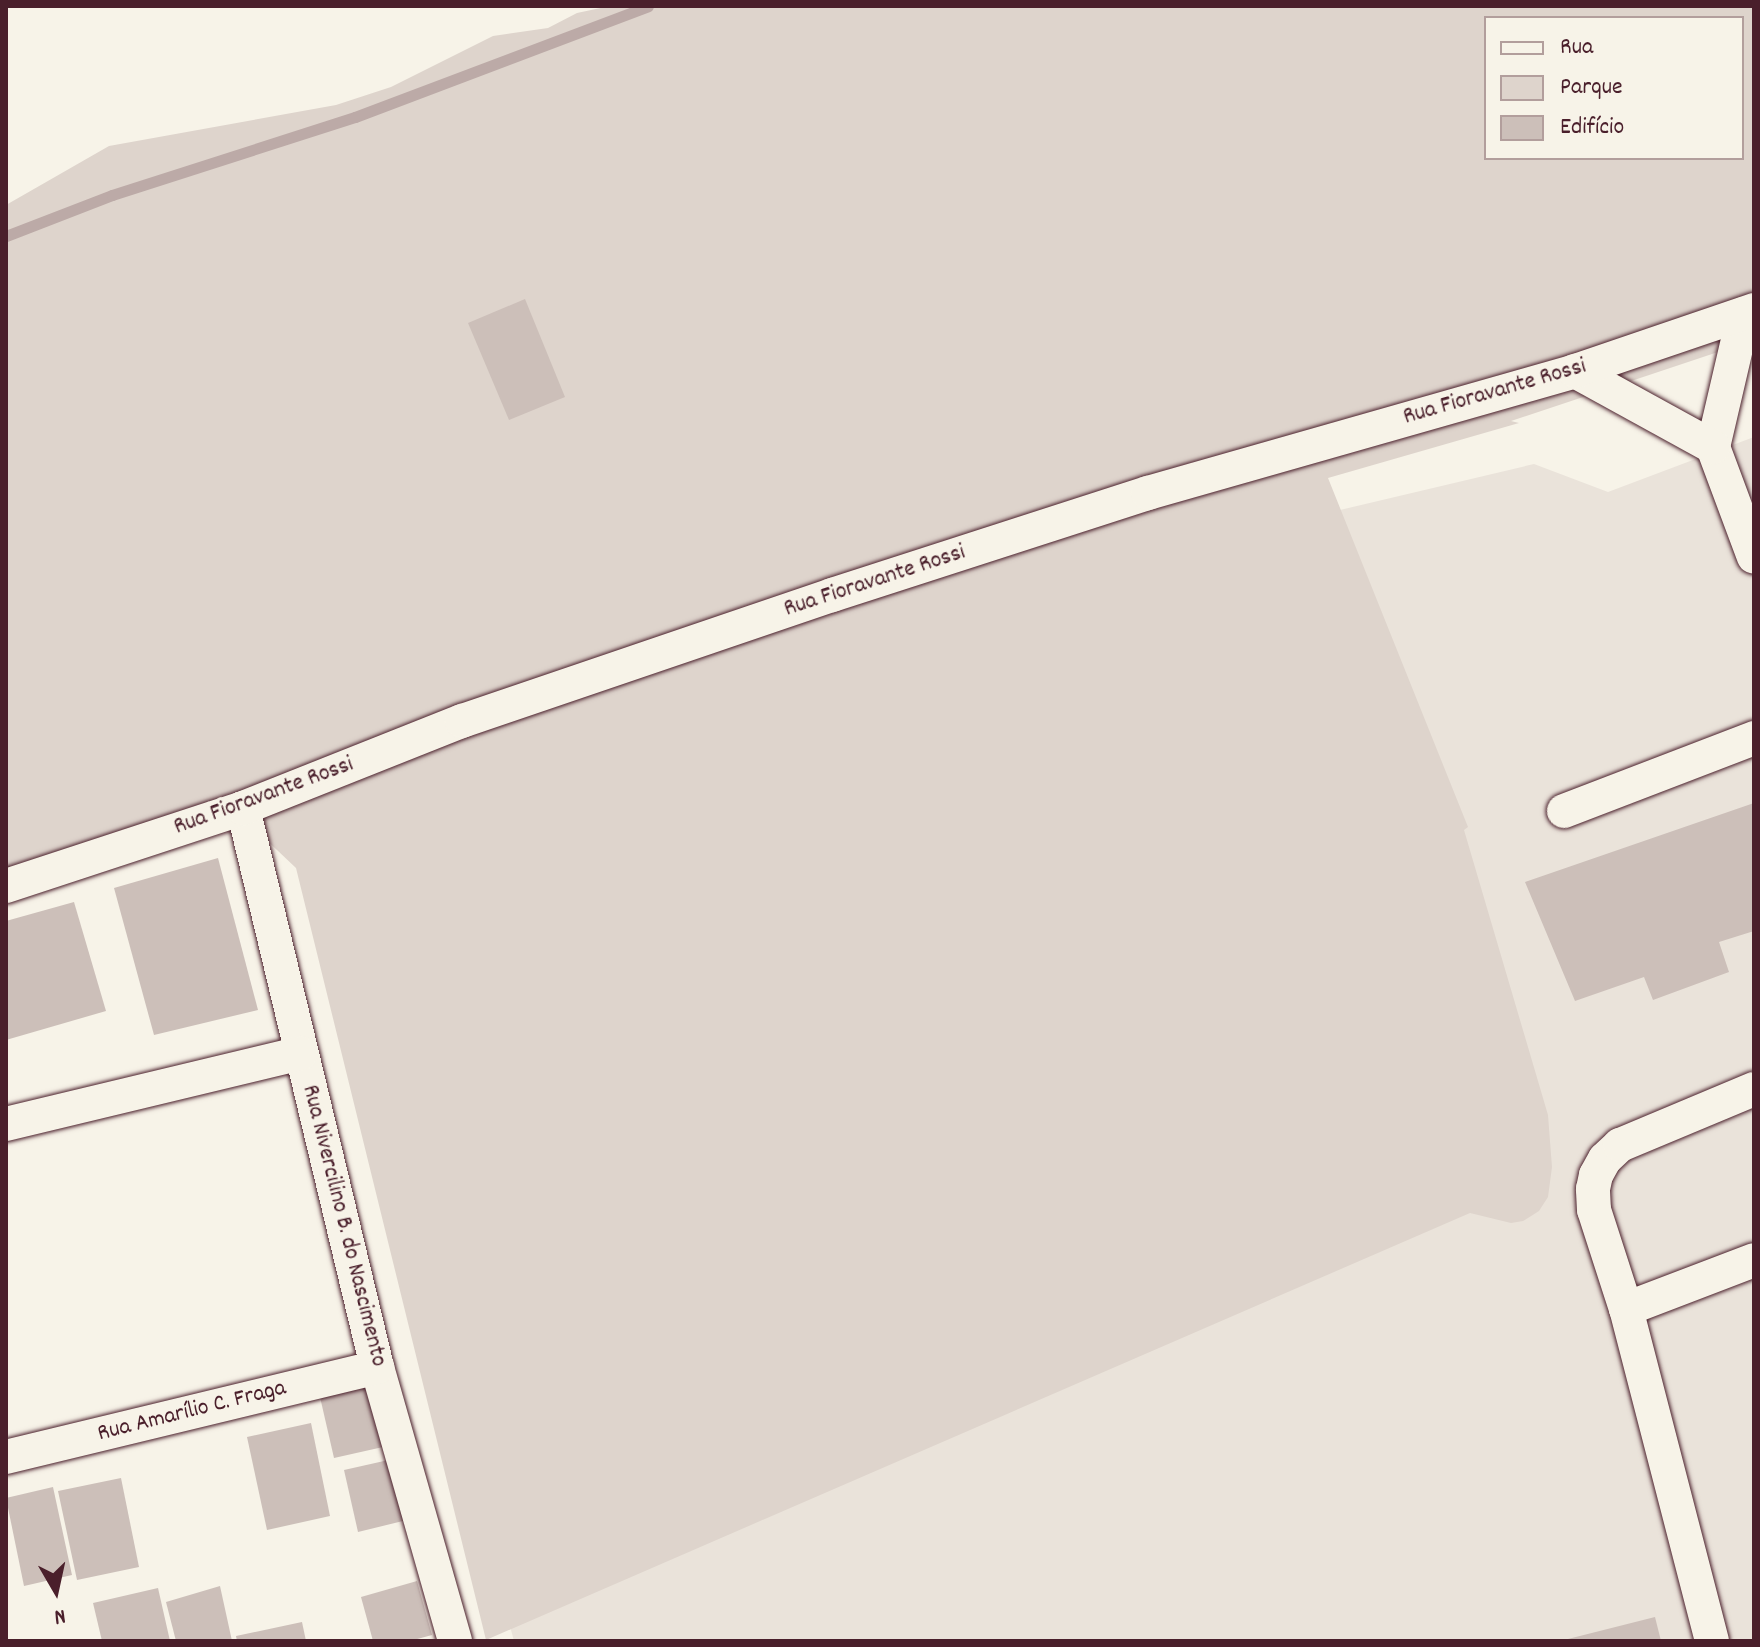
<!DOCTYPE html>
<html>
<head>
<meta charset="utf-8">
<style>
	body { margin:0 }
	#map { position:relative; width:1760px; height:1647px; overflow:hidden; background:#f7f3e8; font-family:Dekko,sans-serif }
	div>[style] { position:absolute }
	.built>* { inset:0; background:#eae3da }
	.green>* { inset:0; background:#ded4cc }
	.stream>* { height:11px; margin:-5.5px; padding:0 5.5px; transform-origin:5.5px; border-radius:5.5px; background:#bcaaa7 }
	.building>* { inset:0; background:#ccbfb9 }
	.roads { filter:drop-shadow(0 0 2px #4a1f2b) drop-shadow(0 0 2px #4a1f2b) }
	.minor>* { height:34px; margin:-17px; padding:0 17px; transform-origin:17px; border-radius:17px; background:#f7f3e8 }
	span { translate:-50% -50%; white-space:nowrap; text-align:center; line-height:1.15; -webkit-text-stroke:6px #f7f3e8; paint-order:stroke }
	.street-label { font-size:24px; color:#4a1f2b }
	.frame { position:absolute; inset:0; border:8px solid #4a1f2b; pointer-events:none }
	.legend { position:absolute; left:1484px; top:16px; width:260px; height:144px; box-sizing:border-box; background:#f7f3e8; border:2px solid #b29e9c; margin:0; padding:10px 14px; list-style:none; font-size:24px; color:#4a1f2b }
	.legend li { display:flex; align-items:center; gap:16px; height:40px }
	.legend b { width:40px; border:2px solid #b29e9c }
	.north { position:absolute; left:16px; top:1551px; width:80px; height:80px; -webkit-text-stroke:6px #f7f3e8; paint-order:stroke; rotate:171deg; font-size:22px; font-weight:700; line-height:32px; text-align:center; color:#4a1f2b }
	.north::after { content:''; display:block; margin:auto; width:28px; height:36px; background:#4a1f2b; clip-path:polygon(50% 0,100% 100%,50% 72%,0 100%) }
</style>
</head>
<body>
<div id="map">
	<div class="built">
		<div style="clip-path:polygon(1754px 437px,1754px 1641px,514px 1641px,298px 844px,1264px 528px,1534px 464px,1608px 492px)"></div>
	</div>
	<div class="green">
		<div style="clip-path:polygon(evenodd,610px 6px,1754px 6px,1754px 340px,1511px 421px,1519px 423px,1328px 478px,1468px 827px,1464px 830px,1548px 1115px,1552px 1167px,1548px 1197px,1539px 1211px,1523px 1221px,1511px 1223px,1470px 1213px,486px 1640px,296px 868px,237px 812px,6px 891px,6px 205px,109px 146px,336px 105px,391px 87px,493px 36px,548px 28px,577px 13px,610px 6px,1486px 18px,1742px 18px,1742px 158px,1486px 158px,1486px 18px)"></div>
	</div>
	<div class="stream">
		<div style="left:6px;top:236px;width:114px;rotate:-21.1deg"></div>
		<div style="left:112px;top:195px;width:255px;rotate:-17.8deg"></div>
		<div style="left:355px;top:117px;width:313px;rotate:-20.7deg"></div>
	</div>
	<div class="building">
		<div style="clip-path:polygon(525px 299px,565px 397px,509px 420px,468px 323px)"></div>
		<div style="clip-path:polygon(1754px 803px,1754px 931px,1719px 942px,1729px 972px,1653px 1000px,1644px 977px,1575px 1001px,1525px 882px)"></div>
		<div style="clip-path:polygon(218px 858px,258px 1010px,154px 1035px,114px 888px)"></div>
		<div style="clip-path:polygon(74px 902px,106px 1011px,6px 1040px,6px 921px)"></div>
		<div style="clip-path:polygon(369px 1386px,383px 1447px,334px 1458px,320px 1397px)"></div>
		<div style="clip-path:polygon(311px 1423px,330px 1516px,267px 1530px,247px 1437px)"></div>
		<div style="clip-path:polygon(393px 1459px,407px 1520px,358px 1532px,344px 1470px)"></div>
		<div style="clip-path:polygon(121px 1478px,139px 1567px,77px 1580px,58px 1491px)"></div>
		<div style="clip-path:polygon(53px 1487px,72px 1575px,24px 1586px,6px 1498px)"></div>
		<div style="clip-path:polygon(417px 1581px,432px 1635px,410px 1641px,373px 1641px,361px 1597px)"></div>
		<div style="clip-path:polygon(220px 1586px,232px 1641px,176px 1641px,166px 1602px)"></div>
		<div style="clip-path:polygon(158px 1588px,170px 1641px,102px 1641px,93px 1603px)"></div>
		<div style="clip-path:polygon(1655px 1617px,1661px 1641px,1564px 1641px,1564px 1640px)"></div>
		<div style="clip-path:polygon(302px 1622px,306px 1641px,237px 1641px,236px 1636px)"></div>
	</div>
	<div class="roads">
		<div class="minor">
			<div style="left:1744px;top:314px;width:137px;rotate:103.1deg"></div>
			<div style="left:1713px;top:447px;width:117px;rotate:69.6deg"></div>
			<div style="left:1575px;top:371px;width:158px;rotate:28.8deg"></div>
			<div style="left:243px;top:808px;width:575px;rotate:76.52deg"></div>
			<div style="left:377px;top:1367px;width:285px;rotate:74.1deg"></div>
			<div style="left:1564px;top:811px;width:204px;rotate:-21deg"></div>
			<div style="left:6px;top:886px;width:250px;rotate:-18.2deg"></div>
			<div style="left:243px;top:808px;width:236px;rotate:-21.7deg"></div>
			<div style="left:462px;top:721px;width:391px;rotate:-18.8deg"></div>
			<div style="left:832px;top:595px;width:332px;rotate:-17.9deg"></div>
			<div style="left:1148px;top:493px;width:444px;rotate:-15.9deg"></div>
			<div style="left:1575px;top:371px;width:189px;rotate:-18.8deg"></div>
			<div style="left:6px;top:1124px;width:303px;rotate:-13.5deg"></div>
			<div style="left:1626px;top:1309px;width:137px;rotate:-20.9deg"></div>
			<div style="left:6px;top:1457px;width:382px;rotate:-13.6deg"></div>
			<div style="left:1712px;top:1641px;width:343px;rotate:-104.5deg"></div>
			<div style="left:1626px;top:1309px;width:104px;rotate:-107.9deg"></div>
			<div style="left:1594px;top:1210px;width:21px;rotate:-93deg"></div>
			<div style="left:1593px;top:1189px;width:14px;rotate:-78deg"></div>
			<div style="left:1596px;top:1175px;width:18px;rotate:-61deg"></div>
			<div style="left:1605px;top:1159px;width:21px;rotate:-43deg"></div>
			<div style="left:1620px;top:1145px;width:145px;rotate:-22.7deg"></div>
		</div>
	</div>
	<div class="street-label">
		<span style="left:1495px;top:393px;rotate:-16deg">Rua Fioravante Rossi</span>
		<span style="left:875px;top:582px;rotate:-18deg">Rua Fioravante Rossi</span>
		<span style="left:264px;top:797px;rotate:-20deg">Rua Fioravante Rossi</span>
		<span style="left:343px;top:1226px;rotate:76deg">Rua Nivercilino B. do Nascimento</span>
		<span style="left:192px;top:1412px;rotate:-14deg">Rua Amarílio C. Fraga</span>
	</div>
	<div class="frame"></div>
	<ul class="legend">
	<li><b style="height:10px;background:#f7f3e8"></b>Rua</li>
	<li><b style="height:22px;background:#ded4cc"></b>Parque</li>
	<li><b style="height:22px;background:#ccbfb9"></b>Edifício</li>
	</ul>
	<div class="north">N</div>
</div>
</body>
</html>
